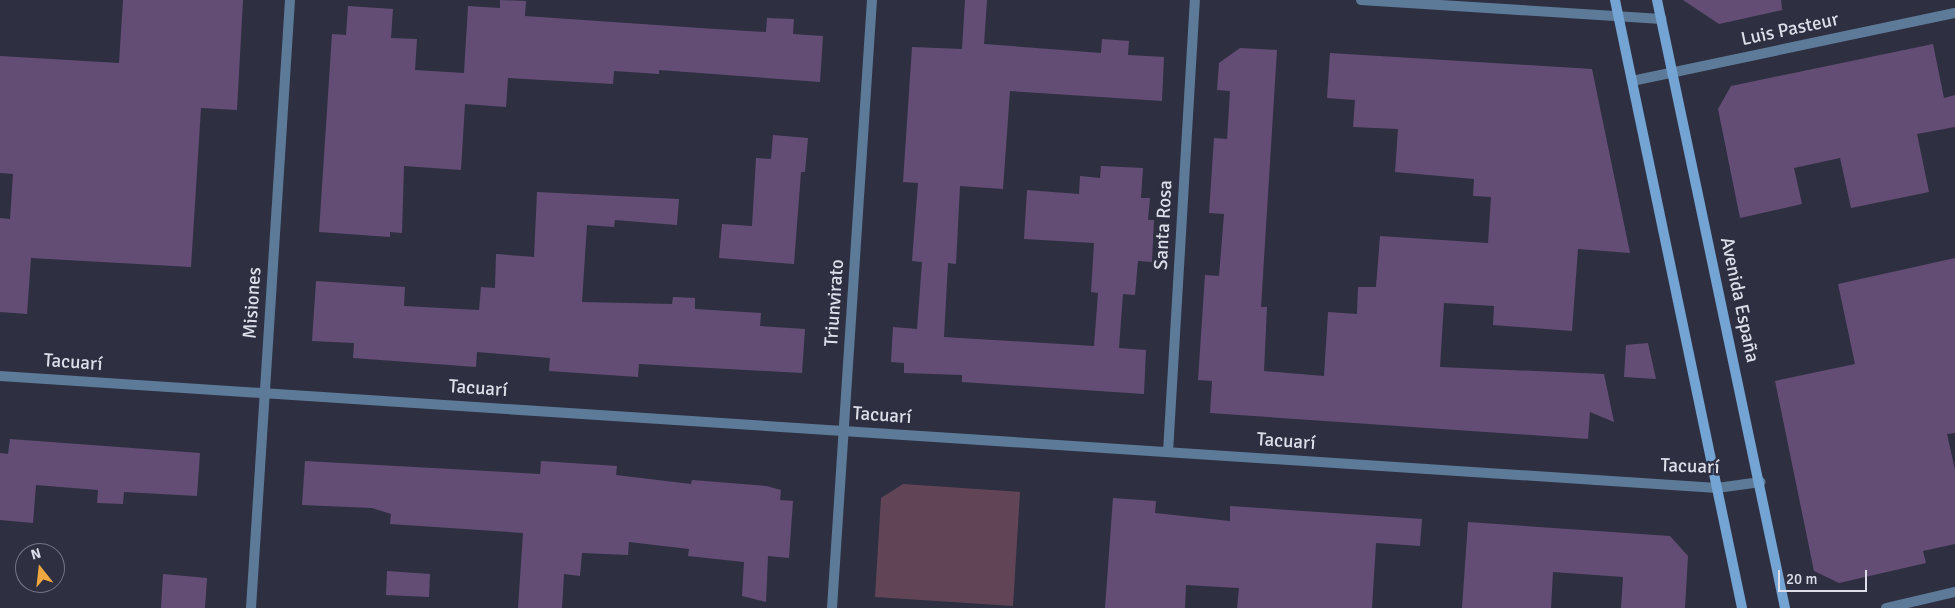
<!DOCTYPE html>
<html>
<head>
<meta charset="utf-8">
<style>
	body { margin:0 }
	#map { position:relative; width:1955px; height:608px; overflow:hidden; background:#2e3041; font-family:Signika,sans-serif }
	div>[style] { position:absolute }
	.green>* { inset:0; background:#614557 }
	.building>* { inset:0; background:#644d75 }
	.street>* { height:10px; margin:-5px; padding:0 5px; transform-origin:5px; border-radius:5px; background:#5d7b99 }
	.secondary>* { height:10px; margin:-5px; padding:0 5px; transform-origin:5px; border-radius:5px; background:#73a4d4 }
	span { translate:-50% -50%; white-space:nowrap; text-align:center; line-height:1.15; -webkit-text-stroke:5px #2e3041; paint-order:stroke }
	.street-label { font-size:19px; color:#dddee9 }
	.north { position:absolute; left:15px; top:543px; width:50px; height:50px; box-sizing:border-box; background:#2e3041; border:1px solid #747684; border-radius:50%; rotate:344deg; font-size:14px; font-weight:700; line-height:20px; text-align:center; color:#dddee9 }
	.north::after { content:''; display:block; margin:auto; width:18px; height:22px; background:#efa73e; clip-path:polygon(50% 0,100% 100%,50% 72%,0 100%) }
	.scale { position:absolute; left:1778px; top:570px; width:89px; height:22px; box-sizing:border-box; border:2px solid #dddee9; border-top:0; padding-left:6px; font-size:15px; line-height:18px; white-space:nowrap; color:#dddee9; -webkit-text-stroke:4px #2e3041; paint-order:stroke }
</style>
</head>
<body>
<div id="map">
	<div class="green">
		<div style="clip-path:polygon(903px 484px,1020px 492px,1013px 606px,875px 597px,881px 498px)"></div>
	</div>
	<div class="building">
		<div style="clip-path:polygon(123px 0,243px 0,237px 110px,201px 108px,191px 267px,31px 258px,27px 314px,0 312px,0 218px,10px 219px,13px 174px,0 173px,0 56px,119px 63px)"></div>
		<div style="clip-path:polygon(500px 0,526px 1px,525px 16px,700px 28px,766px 32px,767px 18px,794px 19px,793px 34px,823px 36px,820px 82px,659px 70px,659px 74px,614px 71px,613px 84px,508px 78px,506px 107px,465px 104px,461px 170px,404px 166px,402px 233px,390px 232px,390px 237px,319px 232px,332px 34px,346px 35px,348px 6px,393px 9px,391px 38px,417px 39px,415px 70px,464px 73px,468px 6px,500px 8px)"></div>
		<div style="clip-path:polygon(965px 0,987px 0,984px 44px,1101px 53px,1102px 39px,1129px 41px,1128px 55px,1164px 57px,1162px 101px,1010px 91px,1003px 189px,960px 186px,956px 264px,948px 263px,944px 337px,1094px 346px,1098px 293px,1091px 292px,1094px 243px,1024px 239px,1027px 190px,1079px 194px,1080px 176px,1100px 178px,1101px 166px,1143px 168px,1141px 198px,1150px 198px,1148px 220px,1154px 220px,1152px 262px,1138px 261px,1135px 295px,1123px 294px,1119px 348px,1146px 350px,1144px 394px,962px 382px,962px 375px,904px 373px,904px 363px,891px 362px,893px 327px,917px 329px,922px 262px,912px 261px,918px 183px,903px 182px,912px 47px,962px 49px)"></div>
		<div style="clip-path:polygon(1683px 0,1781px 0,1782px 10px,1719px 24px)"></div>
		<div style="clip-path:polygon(1933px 44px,1944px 98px,1955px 95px,1955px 127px,1917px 134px,1929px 192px,1851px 208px,1840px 158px,1794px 168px,1802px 204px,1740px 218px,1718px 109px,1731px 86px)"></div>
		<div style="clip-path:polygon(1240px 48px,1277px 50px,1261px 307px,1267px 307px,1264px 371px,1324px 376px,1328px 312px,1357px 314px,1358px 287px,1376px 287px,1380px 236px,1488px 243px,1491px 197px,1473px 196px,1474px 179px,1395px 172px,1398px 129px,1353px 127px,1355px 100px,1327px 98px,1330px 53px,1592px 69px,1630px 253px,1578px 249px,1572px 331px,1493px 325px,1494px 306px,1444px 303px,1440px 367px,1604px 374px,1614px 422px,1590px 412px,1588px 439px,1210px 413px,1212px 381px,1198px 380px,1205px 275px,1219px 276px,1224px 214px,1209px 213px,1214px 138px,1227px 139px,1230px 91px,1217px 90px,1219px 63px)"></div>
		<div style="clip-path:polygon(773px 135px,808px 138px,805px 172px,801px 172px,794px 264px,719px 258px,722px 224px,752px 226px,756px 158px,771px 159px)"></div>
		<div style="clip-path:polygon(537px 192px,679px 199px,677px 225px,615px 220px,614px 227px,587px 225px,582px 302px,672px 304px,673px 297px,695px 298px,695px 309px,761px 313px,760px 326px,805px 329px,802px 373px,639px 364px,638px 377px,564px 372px,549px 371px,550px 358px,477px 352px,476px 367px,353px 358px,354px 343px,312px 341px,316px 281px,405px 287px,404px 306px,479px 310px,481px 287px,495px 288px,496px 254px,534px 257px)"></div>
		<div style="clip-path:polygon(1955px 258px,1955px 433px,1947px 434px,1955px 470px,1955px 544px,1923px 551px,1926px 563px,1839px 583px,1814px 571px,1775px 381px,1855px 364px,1838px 284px)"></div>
		<div style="clip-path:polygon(1648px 343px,1656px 379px,1624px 377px,1626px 345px)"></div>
		<div style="clip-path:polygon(10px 439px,200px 453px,197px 496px,124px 492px,123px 504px,97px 503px,98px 490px,36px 485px,33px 523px,0 520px,0 453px,8px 454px)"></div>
		<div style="clip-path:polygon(305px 461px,540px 474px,541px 461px,617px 466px,616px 475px,691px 484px,692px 480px,766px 486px,781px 490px,780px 500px,793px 501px,789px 558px,768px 556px,766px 602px,742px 596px,744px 562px,688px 556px,689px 549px,629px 542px,628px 555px,582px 553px,580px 576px,564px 574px,562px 608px,518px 608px,523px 533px,390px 524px,391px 514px,372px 508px,302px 505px)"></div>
		<div style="clip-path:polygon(1113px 498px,1156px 501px,1155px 513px,1230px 521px,1230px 506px,1422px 519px,1420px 546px,1376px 543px,1372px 608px,1237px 608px,1239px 588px,1186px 585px,1185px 608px,1105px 608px)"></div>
		<div style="clip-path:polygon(1468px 522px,1670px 536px,1688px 556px,1685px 608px,1621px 608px,1623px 577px,1553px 572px,1551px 608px,1462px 608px)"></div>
		<div style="clip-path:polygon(387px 571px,430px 574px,429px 597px,386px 595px)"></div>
		<div style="clip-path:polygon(163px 574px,207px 578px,205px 608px,161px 608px)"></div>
	</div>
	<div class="street">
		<div style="left:1361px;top:0;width:301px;rotate:3.6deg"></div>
		<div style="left:1632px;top:81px;width:330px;rotate:-11.9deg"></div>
		<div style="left:0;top:376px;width:1721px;rotate:3.73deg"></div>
		<div style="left:1717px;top:488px;width:44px;rotate:-7.8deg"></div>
		<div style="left:1168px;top:452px;width:453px;rotate:-86.6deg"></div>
		<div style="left:251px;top:608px;width:609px;rotate:-86.33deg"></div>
		<div style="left:832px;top:608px;width:609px;rotate:-86.24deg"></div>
		<div style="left:1886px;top:608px;width:71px;rotate:-13.1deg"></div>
	</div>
	<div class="secondary">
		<div style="left:1615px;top:0;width:621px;rotate:78.2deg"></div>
		<div style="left:1657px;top:0;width:621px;rotate:78.11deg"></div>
	</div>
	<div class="street-label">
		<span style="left:1790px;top:30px;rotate:-12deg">Luis Pasteur</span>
		<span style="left:1164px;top:225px;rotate:-87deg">Santa Rosa</span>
		<span style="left:1739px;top:300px;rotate:78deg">Avenida España</span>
		<span style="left:253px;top:303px;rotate:-86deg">Misiones</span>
		<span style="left:835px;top:303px;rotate:-86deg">Triunvirato</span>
		<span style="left:73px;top:363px;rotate:4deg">Tacuarí</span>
		<span style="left:478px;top:389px;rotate:4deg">Tacuarí</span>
		<span style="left:882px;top:416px;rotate:4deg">Tacuarí</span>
		<span style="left:1286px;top:442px;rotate:4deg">Tacuarí</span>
		<span style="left:1690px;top:467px;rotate:2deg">Tacuarí</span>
	</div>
	<div class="north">N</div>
	<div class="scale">20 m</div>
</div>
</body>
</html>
